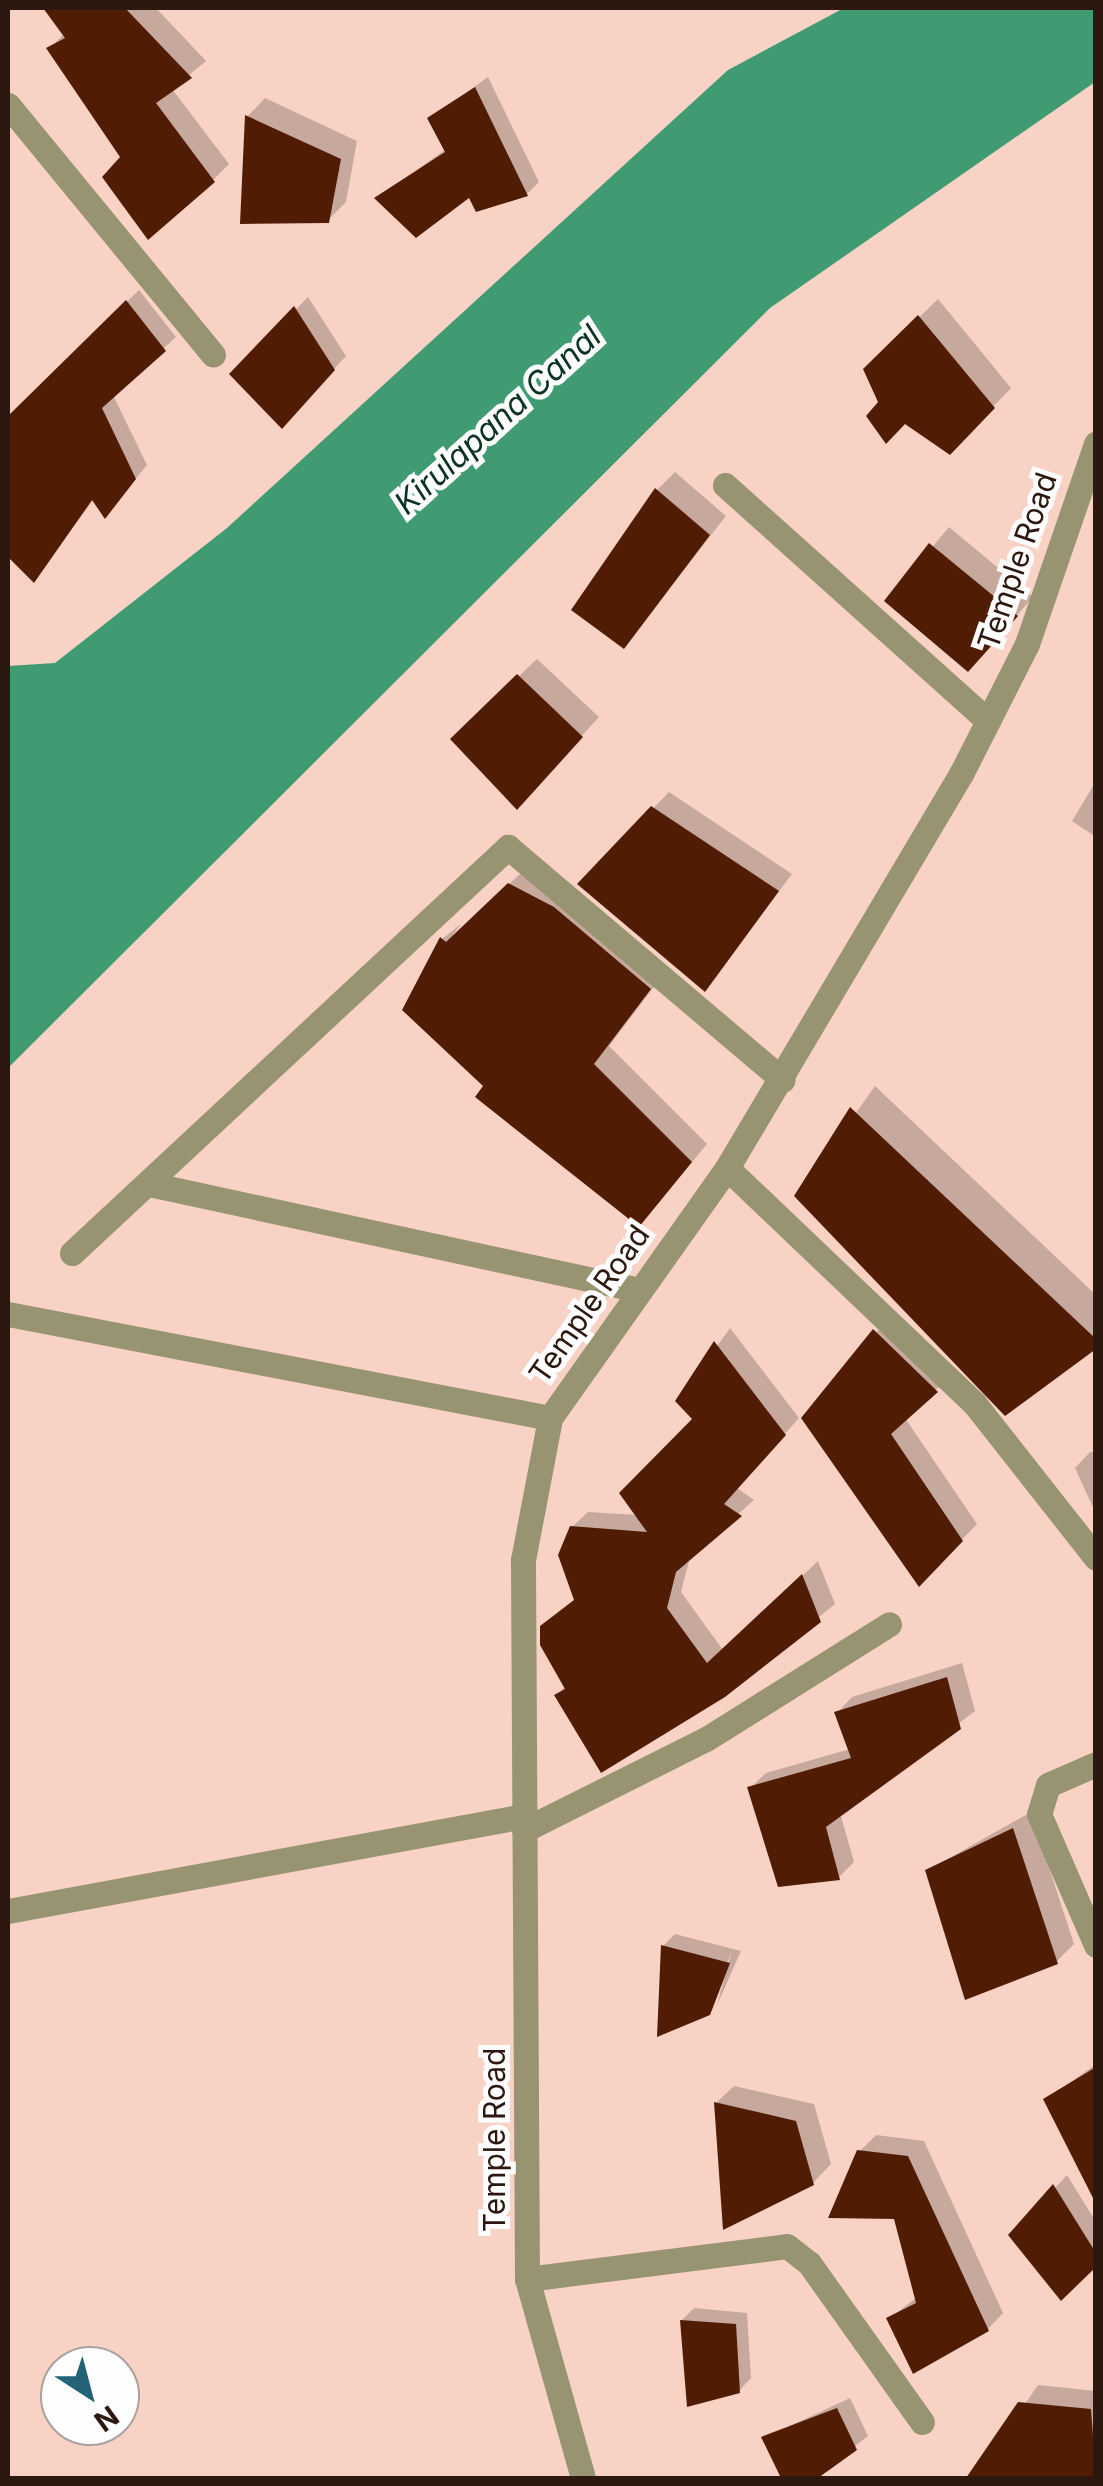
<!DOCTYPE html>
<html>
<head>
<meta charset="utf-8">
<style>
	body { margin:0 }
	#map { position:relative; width:1103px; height:2486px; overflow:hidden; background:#f8d3c5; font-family:Inter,sans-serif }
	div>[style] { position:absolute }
	.water>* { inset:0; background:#409b73 }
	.shadow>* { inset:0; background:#0003 }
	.building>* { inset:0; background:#501c04 }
	.street>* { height:25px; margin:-12.5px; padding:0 12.5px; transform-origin:12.5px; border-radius:12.5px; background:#989472 }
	span { translate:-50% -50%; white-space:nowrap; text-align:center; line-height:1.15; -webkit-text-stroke:10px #fdfdfd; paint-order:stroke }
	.street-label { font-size:30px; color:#2d180f }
	.water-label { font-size:32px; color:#0b3423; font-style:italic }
	.frame { position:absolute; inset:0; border:10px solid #2d180f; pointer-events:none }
	.north { position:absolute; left:40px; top:2346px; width:100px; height:100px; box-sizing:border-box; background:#fdfdfd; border:2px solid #aaa19e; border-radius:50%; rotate:144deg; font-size:28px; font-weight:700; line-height:40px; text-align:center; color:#2d180f }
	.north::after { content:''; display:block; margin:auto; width:35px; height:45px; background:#226377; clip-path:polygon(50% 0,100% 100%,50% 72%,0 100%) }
</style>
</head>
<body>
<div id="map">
	<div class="water">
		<div style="clip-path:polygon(844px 8px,1095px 8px,1095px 82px,770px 308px,8px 1068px,8px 666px,55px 663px,227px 528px,728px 70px)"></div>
	</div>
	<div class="shadow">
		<div style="clip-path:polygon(46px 8px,156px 8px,206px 61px,172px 89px,229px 164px,213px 180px,123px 157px,50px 48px,65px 33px)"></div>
		<div style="clip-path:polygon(488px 77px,539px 182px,527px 194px,378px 198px,446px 149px,430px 119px)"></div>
		<div style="clip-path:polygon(265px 98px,357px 141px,346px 202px,328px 220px,243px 221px,248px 116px)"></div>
		<div style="clip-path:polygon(139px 290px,176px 337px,113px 395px,147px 465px,106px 515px,94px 499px,34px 580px,8px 554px,8px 417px)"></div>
		<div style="clip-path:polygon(308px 297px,346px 356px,293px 413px,232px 374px)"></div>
		<div style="clip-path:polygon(938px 299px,1011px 388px,950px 452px,880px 402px,866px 370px)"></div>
		<div style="clip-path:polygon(675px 472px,726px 516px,624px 646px,657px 490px)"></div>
		<div style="clip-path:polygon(949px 527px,1033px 597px,986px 651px,887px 601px)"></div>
		<div style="clip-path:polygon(537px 659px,599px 717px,534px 788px,453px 739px)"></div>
		<div style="clip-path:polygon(1096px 781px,1096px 837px,1072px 821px)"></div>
		<div style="clip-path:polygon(669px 792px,792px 874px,705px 989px,580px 884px)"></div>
		<div style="clip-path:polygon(527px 867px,666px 971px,609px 1046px,707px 1144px,655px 1207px,486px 1086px,405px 1010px,442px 939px,461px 924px,445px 946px)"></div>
		<div style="clip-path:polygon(875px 1086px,1096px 1295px,1096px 1346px,797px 1196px)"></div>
		<div style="clip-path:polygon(890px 1316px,952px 1375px,905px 1418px,977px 1524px,920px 1583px,804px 1418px)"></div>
		<div style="clip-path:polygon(730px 1328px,799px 1418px,737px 1488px,754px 1500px,690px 1557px,681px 1592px,723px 1650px,818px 1561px,835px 1604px,724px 1695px,557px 1695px,566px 1685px,543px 1627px,576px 1598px,572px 1527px,588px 1512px,638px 1515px,696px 1419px,678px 1401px)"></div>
		<div style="clip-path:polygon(1090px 1452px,1096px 1452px,1096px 1514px,1075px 1468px)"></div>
		<div style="clip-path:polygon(962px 1663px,975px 1711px,840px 1813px,854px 1862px,839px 1877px,750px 1788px,766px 1773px,850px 1749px,837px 1713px,852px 1697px)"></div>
		<div style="clip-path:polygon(1031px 1812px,1074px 1944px,1056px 1962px,928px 1870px)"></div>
		<div style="clip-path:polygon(675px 1934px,741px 1951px,717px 2005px,732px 1950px,709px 2013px,663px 1946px)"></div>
		<div style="clip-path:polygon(1096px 2064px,1096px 2169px,1046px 2100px)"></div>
		<div style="clip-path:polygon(734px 2086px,814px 2104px,831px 2164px,813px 2183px,716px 2103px)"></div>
		<div style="clip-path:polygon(876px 2135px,924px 2141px,1003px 2313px,988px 2329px,889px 2319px,917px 2297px,896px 2217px,860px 2151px)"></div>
		<div style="clip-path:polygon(1067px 2175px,1096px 2222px,1096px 2264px,1011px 2235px)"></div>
		<div style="clip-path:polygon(694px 2308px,747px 2313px,751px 2378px,739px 2391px,682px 2320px)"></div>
		<div style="clip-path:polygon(1038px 2385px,1096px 2391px,1096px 2478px,974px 2478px)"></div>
		<div style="clip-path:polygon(850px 2398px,868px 2436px,814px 2478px,783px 2478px,764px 2438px)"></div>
	</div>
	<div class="building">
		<div style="clip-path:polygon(43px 8px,125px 8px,192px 78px,156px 103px,215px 182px,148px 240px,102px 177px,120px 157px,46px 48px,65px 38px)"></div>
		<div style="clip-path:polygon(475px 87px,528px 196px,476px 212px,469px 198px,416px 238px,374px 198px,445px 152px,427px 118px)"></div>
		<div style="clip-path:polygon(245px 115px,341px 159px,329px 223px,240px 224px)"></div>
		<div style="clip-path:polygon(126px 300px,166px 351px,102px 408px,136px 479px,105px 519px,92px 500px,34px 583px,8px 557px,8px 416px)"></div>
		<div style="clip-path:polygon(294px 306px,335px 370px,282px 429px,229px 374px)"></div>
		<div style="clip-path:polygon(918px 315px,995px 408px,950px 455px,905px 424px,886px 444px,866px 416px,878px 402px,863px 369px)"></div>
		<div style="clip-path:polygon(655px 488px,710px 535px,624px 649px,571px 610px)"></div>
		<div style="clip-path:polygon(929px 543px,1018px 616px,968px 672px,884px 601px)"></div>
		<div style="clip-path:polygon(517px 674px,583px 737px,517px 810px,450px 739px)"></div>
		<div style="clip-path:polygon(651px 806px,779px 891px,705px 992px,577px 884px)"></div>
		<div style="clip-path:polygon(508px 883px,554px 907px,651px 989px,594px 1064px,692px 1162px,639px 1227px,475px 1097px,483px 1086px,402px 1010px,440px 937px,446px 942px)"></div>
		<div style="clip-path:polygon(850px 1107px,1096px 1339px,1096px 1349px,1005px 1416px,794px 1196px)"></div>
		<div style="clip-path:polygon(873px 1329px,938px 1392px,891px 1434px,963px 1541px,919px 1587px,801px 1418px)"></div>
		<div style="clip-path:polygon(714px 1341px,786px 1435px,724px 1504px,742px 1516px,676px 1572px,667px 1608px,707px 1663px,802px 1574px,821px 1622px,725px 1697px,601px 1773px,554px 1695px,565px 1689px,540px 1645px,540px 1626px,574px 1600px,558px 1555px,570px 1526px,647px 1532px,619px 1493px,692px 1419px,675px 1401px)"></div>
		<div style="clip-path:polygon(947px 1677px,961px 1729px,826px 1827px,840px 1880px,778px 1887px,747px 1787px,851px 1758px,834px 1712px)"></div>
		<div style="clip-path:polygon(1013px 1828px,1058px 1964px,965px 2000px,925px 1870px)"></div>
		<div style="clip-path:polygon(661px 1945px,730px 1963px,710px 2015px,657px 2037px)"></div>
		<div style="clip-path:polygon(1096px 2067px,1096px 2204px,1043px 2099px)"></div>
		<div style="clip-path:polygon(714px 2102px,796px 2121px,814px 2185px,723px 2230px)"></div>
		<div style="clip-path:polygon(857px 2150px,908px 2156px,989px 2331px,913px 2374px,886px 2318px,916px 2303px,894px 2219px,828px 2218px)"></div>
		<div style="clip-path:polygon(1053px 2184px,1096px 2253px,1096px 2267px,1061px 2301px,1008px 2235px)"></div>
		<div style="clip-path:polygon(680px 2320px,736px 2324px,740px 2393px,687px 2407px)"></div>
		<div style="clip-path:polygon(1018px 2402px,1091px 2409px,1096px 2478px,966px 2478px)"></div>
		<div style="clip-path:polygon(837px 2408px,857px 2450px,818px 2478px,781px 2478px,761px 2437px)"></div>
	</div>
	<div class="street">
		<div style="left:8px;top:105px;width:323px;rotate:50.6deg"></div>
		<div style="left:725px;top:485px;width:353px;rotate:41.9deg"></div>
		<div style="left:727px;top:1168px;width:341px;rotate:43.6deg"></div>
		<div style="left:974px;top:1403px;width:197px;rotate:51.8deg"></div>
		<div style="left:149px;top:1184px;width:496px;rotate:12.2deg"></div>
		<div style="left:72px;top:1253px;width:596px;rotate:-42.96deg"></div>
		<div style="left:508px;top:847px;width:360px;rotate:40.3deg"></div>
		<div style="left:8px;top:1314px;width:552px;rotate:10.86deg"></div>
		<div style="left:1096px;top:1764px;width:52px;rotate:156.4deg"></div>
		<div style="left:1048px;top:1785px;width:30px;rotate:107deg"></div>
		<div style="left:1039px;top:1814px;width:143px;rotate:66.5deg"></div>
		<div style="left:524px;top:1830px;width:203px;rotate:-26.6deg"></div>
		<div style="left:706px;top:1739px;width:216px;rotate:-32.1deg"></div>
		<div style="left:8px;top:1911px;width:525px;rotate:-10.43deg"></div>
		<div style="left:527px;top:2279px;width:262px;rotate:-7.2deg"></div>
		<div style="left:787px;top:2246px;width:28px;rotate:38deg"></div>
		<div style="left:809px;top:2263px;width:195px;rotate:54.6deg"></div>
		<div style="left:583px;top:2478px;width:207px;rotate:-105.7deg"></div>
		<div style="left:527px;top:2279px;width:719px;rotate:-90.32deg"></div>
		<div style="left:523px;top:1560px;width:145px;rotate:-79.2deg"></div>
		<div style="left:550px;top:1418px;width:306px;rotate:-54.7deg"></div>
		<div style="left:727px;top:1168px;width:458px;rotate:-59.3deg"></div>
		<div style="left:961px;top:774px;width:146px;rotate:-63.1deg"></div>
		<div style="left:1027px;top:644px;width:212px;rotate:-71deg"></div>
	</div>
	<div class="street-label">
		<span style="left:1017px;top:561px;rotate:-71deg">Temple Road</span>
		<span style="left:589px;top:1304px;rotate:-55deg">Temple Road</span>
		<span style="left:494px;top:2140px;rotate:-90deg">Temple Road</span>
	</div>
	<div class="water-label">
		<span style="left:498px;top:420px;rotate:-42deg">Kirulapana Canal</span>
	</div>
	<div class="frame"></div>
	<div class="north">N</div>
</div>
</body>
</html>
